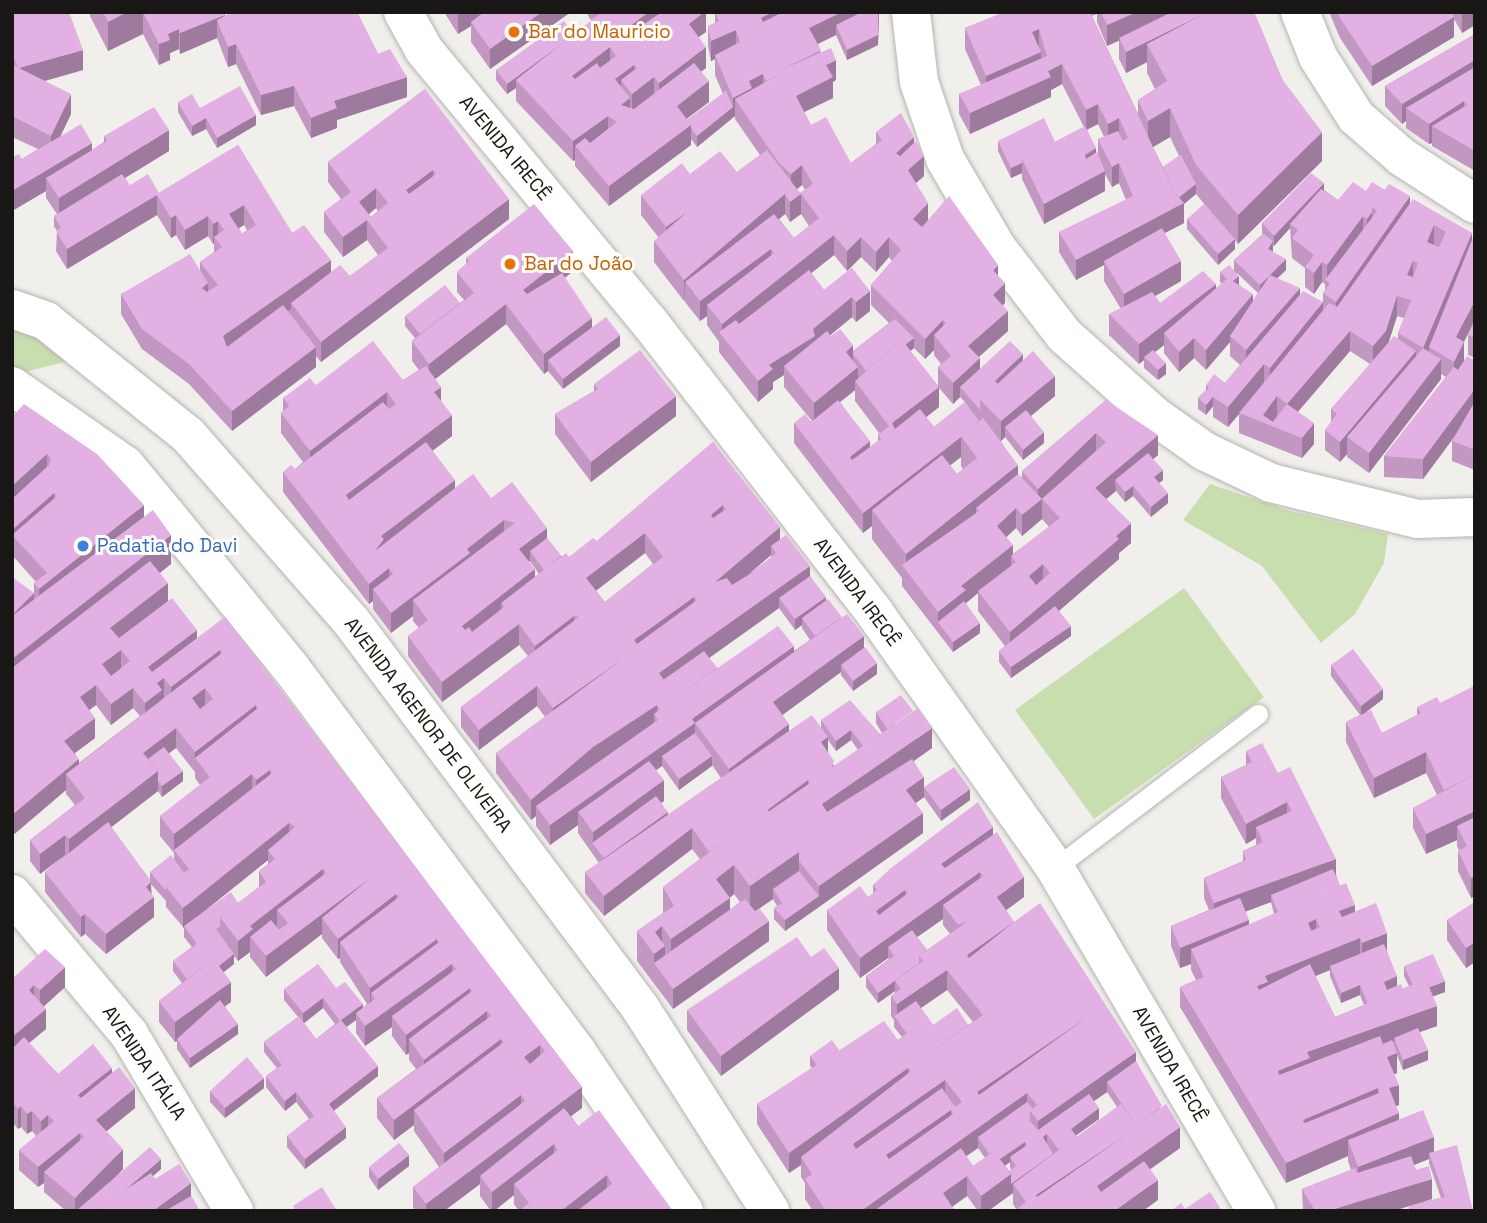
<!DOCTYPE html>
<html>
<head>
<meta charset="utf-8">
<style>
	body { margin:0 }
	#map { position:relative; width:1487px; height:1223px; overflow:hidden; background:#f1efeb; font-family:"Space Grotesk",sans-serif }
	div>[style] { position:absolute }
	.green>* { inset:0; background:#c9deaf }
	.roads { filter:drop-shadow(0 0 2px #b5b4b0) drop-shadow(0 0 2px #b5b4b0) }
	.lane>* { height:19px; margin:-9.5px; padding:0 9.5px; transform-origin:9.5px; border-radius:9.5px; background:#fff }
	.street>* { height:38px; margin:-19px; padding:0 19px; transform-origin:19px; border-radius:19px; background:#fff }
	.wall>* { inset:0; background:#c297c2 }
	.shaded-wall>* { inset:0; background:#9e7b9e }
	.building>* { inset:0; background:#e2b0e2 }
	.dots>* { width:19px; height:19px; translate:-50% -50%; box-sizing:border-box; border:4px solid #fefdf9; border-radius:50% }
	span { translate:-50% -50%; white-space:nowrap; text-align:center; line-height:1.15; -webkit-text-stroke:6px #fefdf9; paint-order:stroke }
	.food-label { font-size:19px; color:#c56008 }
	.left { translate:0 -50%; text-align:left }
	.street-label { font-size:19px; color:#181716 }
	.shop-label { font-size:19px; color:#366cbe }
	.frame { position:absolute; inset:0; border:14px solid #181716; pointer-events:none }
</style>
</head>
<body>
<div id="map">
	<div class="green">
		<div style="clip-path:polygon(12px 319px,84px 352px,61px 363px,12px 375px)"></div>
		<div style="clip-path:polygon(1210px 484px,1287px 510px,1388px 534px,1384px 563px,1355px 614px,1321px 643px,1262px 566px,1183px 520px)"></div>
		<div style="clip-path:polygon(1184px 588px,1264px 697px,1094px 819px,1015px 710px)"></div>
	</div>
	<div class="roads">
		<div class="lane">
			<div style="left:1055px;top:868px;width:255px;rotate:-37.2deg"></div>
		</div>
		<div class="street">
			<div style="left:403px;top:12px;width:43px;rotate:61.1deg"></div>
			<div style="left:424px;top:50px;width:354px;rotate:50.4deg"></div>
			<div style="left:650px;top:323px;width:366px;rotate:52.2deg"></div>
			<div style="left:874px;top:612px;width:314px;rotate:54.7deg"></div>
			<div style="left:1055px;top:868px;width:398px;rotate:59.6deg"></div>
			<div style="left:911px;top:12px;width:70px;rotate:83.5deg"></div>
			<div style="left:919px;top:82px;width:81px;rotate:71.3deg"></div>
			<div style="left:945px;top:159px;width:103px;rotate:59.7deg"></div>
			<div style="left:997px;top:248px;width:110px;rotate:52.4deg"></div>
			<div style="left:1064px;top:335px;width:123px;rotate:41.7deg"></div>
			<div style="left:1156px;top:417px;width:59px;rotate:35.3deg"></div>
			<div style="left:1204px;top:451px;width:74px;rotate:25.5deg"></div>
			<div style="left:1271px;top:483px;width:151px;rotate:13.8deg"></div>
			<div style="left:1418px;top:519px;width:57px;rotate:-2deg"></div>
			<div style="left:1300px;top:12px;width:48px;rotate:68.2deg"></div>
			<div style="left:1318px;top:57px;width:71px;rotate:57.7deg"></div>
			<div style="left:1356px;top:117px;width:61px;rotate:41deg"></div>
			<div style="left:1402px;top:157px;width:87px;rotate:32.8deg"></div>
			<div style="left:12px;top:309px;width:36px;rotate:19deg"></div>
			<div style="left:46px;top:321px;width:182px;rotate:38.8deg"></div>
			<div style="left:188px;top:435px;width:247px;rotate:48.8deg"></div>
			<div style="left:351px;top:621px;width:484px;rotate:53.2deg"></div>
			<div style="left:641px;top:1009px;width:240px;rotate:57.4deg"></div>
			<div style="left:12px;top:386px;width:138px;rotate:35deg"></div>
			<div style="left:125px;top:465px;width:62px;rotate:50.2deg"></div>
			<div style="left:165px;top:513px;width:200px;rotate:50.9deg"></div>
			<div style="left:291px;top:668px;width:479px;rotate:53.3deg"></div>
			<div style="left:577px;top:1052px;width:192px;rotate:56.1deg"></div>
			<div style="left:12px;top:894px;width:182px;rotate:50.1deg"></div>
			<div style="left:129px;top:1034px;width:206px;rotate:59.3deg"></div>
		</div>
	</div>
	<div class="wall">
		<div style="clip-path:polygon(evenodd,12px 12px,83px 70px,45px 81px,71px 114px,60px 136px,92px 150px,104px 142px,104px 136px,169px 151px,125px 178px,130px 186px,159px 193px,238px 145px,292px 233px,331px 272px,350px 276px,378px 255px,367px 240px,343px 257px,324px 232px,324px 212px,341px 199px,328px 182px,328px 162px,425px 89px,509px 219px,321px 362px,316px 356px,316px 367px,232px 431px,189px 384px,142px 349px,121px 314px,121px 294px,200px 271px,200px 262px,214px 252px,214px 243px,213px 244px,208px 236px,185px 250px,176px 235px,171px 238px,157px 215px,67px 269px,56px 251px,57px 231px,54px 226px,54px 216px,57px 214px,46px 198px,46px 191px,12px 211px,12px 157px,22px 159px,38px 149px,12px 137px,12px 12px,376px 208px,378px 211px,371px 217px,369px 214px,376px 208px,12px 12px,244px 225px,247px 230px,242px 234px,239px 228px,244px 225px)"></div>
		<div style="clip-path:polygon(90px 12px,224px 12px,225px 16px,230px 13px,230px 12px,357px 12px,378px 54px,407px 97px,337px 120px,337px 128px,311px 138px,294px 106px,261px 115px,236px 64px,228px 67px,217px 38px,180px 54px,179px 49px,170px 53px,170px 60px,159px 65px,143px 34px,108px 51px,90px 16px)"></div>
		<div style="clip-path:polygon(444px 12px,571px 12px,490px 69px,471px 42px,471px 26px,458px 34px)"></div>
		<div style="clip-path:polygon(evenodd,588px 12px,706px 12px,706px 32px,698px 37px,706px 68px,701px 71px,709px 102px,686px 119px,687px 120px,723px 94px,715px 75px,715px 59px,711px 61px,708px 46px,708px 26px,715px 23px,715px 12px,879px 12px,878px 45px,847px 60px,836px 35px,818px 44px,821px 53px,836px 80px,833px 82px,833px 98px,804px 112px,811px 125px,851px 163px,876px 144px,876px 132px,914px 143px,924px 176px,916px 183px,928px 220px,998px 276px,1005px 303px,1003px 305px,1008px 331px,979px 357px,980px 369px,1023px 361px,1055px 396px,1031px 416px,1044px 443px,1023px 460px,1005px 437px,1001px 441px,1018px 474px,1022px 478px,1022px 471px,1106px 400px,1158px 455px,1153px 459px,1163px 480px,1159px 483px,1168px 503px,1151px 517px,1133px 496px,1125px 502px,1116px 491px,1106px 499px,1131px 543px,1119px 553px,1119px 559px,1059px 611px,1071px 636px,1011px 678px,999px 662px,999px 651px,1005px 646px,978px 611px,978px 593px,966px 603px,980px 633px,953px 652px,902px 586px,902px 578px,872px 539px,872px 526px,863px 533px,794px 443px,794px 423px,812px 421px,784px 387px,784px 375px,773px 382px,773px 389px,758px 402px,719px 352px,719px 342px,707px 325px,707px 316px,700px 321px,685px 302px,685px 300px,684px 301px,654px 262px,654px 241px,659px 238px,641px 215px,641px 195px,690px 174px,737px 172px,760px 155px,735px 119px,735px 116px,697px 147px,691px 139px,691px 145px,609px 206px,575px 166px,575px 160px,573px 161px,516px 101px,516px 88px,507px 94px,496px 80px,496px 70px,574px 35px,592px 21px,588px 16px,588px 12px,802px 185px,805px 190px,800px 193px,797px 189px,802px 185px,588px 12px,785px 214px,790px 222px,801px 214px,809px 226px,794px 238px,779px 219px,785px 214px,588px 12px,834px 255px,847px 271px,861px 257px,876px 272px,889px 257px,892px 261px,871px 285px,871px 305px,889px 323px,853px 351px,830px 335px,852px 317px,856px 322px,870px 311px,852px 268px,824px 290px,811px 273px,834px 255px,588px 12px,914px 348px,925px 359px,934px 350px,934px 355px,941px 364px,938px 367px,938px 386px,910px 351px,914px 348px,588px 12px,939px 388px,953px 404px,960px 397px,965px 402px,934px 427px,926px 417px,939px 407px,939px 388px,588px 12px,855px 390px,855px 401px,879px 433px,878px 435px,878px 441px,870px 447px,840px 402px,855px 390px,588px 12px,961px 457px,961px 466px,963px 469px,957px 474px,950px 465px,961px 457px,588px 12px,1042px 519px,1049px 527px,1013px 554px,1006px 537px,1016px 528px,1022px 536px,1042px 519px)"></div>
		<div style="clip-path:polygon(evenodd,1005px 12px,1254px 12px,1282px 79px,1322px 161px,1238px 244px,1235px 240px,1235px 249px,1218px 265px,1187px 229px,1187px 219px,1211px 212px,1196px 194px,1184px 204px,1184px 223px,1165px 233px,1181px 281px,1155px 296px,1160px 303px,1216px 288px,1222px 284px,1220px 282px,1220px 272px,1234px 270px,1234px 260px,1263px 234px,1262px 233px,1262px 223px,1324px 190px,1338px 200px,1366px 191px,1385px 190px,1410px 204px,1472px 233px,1464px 342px,1464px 360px,1475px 361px,1475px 470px,1452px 461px,1452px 441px,1457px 433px,1423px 479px,1384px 477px,1384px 456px,1446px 377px,1441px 374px,1441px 379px,1369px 473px,1347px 457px,1347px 454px,1340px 462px,1325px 450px,1325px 430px,1331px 422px,1331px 409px,1370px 364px,1350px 351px,1298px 412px,1314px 444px,1302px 458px,1239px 433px,1239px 414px,1228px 427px,1213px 417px,1213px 406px,1206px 415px,1198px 409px,1198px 398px,1206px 390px,1206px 385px,1225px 383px,1240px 365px,1230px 356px,1230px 342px,1206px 370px,1194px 358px,1179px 372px,1164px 353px,1164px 345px,1155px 352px,1166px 374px,1158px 380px,1144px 368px,1144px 360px,1139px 364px,1109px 335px,1109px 314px,1121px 309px,1104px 281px,1104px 265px,1076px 280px,1059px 252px,1059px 232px,1126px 200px,1119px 183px,1112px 187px,1105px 174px,1105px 191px,1044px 224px,1022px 179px,1022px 173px,1011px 178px,998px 151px,998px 141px,1055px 142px,1084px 127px,1062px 84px,1051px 90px,1051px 97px,970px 134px,959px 114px,959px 94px,981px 85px,965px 49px,965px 28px,1005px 12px,1097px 14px,1097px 22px,1107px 46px,1119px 40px,1119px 59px,1126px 73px,1147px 62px,1147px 73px,1155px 89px,1138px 100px,1138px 114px,1092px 16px,1097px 14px,1005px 12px,1098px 124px,1104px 137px,1098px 139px,1098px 156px,1087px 130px,1098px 124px,1005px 12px,1170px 137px,1179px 156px,1163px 167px,1153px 147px,1170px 137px,1005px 12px,1290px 228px,1292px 258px,1305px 268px,1305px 287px,1314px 294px,1322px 282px,1325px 284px,1325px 290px,1323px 293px,1323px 311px,1277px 278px,1286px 270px,1273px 252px,1273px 245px,1274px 246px,1290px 228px,1005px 12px,1237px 273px,1258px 293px,1253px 301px,1239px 285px,1237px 273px,1005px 12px,1397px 316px,1404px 318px,1398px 333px,1398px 338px,1388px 343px,1397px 316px)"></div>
		<div style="clip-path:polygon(1329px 12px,1475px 12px,1475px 25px,1462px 33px,1454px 19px,1454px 37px,1372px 86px,1340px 38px)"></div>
		<div style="clip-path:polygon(1475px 34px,1475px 171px,1432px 146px,1432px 143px,1429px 144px,1406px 128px,1406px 121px,1402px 124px,1385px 106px,1385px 86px)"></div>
		<div style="clip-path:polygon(178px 102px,256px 125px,217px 148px,206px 129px,192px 136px,178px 112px)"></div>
		<div style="clip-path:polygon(evenodd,466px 258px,573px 271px,565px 278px,592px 327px,620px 346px,563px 389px,548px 371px,544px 374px,506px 324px,435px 379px,441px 401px,452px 436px,432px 451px,455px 488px,491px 498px,547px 538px,561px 556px,569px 557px,597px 541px,713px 442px,780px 539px,810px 576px,826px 600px,864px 648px,877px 674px,853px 691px,841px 675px,841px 672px,782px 715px,789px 731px,821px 728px,821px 720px,880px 734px,882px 733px,876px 723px,876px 712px,932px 748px,914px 761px,924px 787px,970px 800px,941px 821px,924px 797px,916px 803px,923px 833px,785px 931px,774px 919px,774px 908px,777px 906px,773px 899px,755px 911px,769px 941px,673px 1009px,637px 961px,637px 931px,663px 913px,663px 887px,700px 859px,692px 849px,604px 916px,585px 893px,585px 872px,599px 863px,578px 833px,578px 825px,550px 845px,536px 826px,536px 816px,531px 820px,496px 773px,496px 753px,545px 717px,537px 706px,479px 750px,461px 727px,461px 707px,528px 656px,519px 645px,442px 702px,408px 656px,408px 636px,419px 628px,413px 621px,413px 616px,391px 633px,373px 609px,373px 601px,369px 604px,283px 492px,283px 472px,295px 469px,303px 462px,281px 433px,281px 413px,283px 411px,283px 398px,316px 385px,403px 380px,419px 370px,412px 361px,412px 341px,415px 338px,405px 326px,405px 316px,460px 303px,464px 300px,457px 292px,457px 272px,466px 264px,466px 258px,645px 553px,653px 564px,605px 602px,596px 591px,645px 553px,466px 258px,771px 555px,771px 558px,749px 574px,771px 555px,466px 258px,530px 561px,539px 574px,535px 577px,529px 562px,530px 561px,466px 258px,779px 608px,795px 630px,802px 625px,802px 628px,810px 640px,794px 651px,717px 668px,709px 658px,779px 608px,466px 258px,828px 740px,836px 751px,851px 740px,858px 750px,834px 766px,828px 752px,828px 740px,466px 258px,712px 765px,721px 778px,668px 815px,661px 803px,664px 801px,656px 770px,662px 766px,679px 790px,712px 765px,466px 258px,734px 894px,740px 902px,730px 910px,730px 898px,734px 894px)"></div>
		<div style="clip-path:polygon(1475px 321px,1475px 358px,1468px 355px,1468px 335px)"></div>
		<div style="clip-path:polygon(594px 384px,676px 416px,591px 482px,555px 434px,555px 414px,594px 391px)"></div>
		<div style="clip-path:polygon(evenodd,12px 417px,144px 517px,171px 564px,160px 573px,168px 601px,197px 639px,225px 617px,582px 1087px,582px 1108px,571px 1116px,578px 1126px,673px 1211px,519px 1211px,514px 1204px,514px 1195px,494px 1211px,491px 1211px,480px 1196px,480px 1184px,444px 1211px,416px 1211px,413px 1207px,413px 1187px,439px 1167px,414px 1131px,414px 1125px,394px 1140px,377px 1118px,377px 1098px,416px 1069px,409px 1060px,409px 1053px,406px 1055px,392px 1036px,392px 1027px,365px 1046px,356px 1033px,356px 1020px,346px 1027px,378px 1076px,334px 1111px,346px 1138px,305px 1169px,287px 1147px,287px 1136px,309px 1119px,296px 1102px,285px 1111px,266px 1087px,266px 1076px,277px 1068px,264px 1052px,264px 1042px,298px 1017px,284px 1000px,284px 989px,336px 988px,363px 1008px,367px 1004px,340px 962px,340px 958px,338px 959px,322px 938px,322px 934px,266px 977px,250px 957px,250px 952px,238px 961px,234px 956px,234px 964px,224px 972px,231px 1002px,225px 1006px,238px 1034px,190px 1068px,177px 1049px,177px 1041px,175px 1042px,159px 1022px,159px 1001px,182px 983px,173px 971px,173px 961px,192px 947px,184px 937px,184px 928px,166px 907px,166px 901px,151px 884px,154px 917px,106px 954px,85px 934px,81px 937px,45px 892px,45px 872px,65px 855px,40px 874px,30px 861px,30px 840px,75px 805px,66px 794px,66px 790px,12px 836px,12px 577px,34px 600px,34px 583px,36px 582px,12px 555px,12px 417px,96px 705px,111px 725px,133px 708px,140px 716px,79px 763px,75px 753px,95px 738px,89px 710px,96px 705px,12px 417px,176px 748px,195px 772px,195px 778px,200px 785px,160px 816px,160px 836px,174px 853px,174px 860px,150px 872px,150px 880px,111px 827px,158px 791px,162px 797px,183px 781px,169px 753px,176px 748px,12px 417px,268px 860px,268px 864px,259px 871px,259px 887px,238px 903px,205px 911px,268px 860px,12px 417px,323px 1008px,335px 1024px,316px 1039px,304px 1023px,323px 1008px)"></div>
		<div style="clip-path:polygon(1331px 665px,1383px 699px,1366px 712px,1382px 733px,1417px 715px,1417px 707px,1440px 703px,1475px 689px,1475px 896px,1471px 898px,1458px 871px,1458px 851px,1459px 850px,1457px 846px,1457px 840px,1426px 854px,1413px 828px,1413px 808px,1437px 795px,1426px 773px,1374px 798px,1346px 742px,1346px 722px,1360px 715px,1331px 676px)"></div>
		<div style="clip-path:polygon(evenodd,1246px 751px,1278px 773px,1336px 875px,1340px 886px,1355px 912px,1387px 951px,1397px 986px,1403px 989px,1409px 986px,1404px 976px,1404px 966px,1445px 992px,1433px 996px,1437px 1026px,1420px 1032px,1428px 1060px,1403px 1070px,1397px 1055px,1397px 1073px,1394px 1074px,1399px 1105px,1396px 1106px,1399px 1120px,1434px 1152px,1473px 1211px,1409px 1211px,1409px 1206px,1393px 1211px,1303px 1211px,1302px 1189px,1351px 1170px,1348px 1161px,1348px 1156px,1286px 1183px,1180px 1007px,1180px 987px,1196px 980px,1191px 970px,1191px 964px,1180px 968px,1171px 946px,1171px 926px,1209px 910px,1204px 898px,1204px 878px,1243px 861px,1243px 851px,1256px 845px,1256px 838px,1246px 844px,1221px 798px,1221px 777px,1246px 765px,1246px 751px,1271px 902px,1274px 914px,1249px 925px,1245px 912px,1271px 902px,1246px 751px,1330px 970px,1330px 976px,1341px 1003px,1360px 995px,1364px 1005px,1335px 1017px,1315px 976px,1330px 970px,1246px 751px,1429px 1159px,1429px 1163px,1441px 1198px,1414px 1204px,1432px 1199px,1416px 1170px,1414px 1165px,1429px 1159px)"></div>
		<div style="clip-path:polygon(evenodd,993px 835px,1024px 897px,1006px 910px,1014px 922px,1136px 1061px,1180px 1148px,1150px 1169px,1158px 1200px,1016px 1209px,1013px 1204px,1013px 1193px,988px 1211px,978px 1211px,967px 1196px,952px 1207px,955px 1211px,813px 1211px,805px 1199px,805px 1183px,801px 1177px,801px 1165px,789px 1173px,757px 1124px,757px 1104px,812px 1068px,810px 1066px,810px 1056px,898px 1040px,902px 1037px,894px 1027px,894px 1020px,891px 1016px,891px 996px,895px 993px,895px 991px,878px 1003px,866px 987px,866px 976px,889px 959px,888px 958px,860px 978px,827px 930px,827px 910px,868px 897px,873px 894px,873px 885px,993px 835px,943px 919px,943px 925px,950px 934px,927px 950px,917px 937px,943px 919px,993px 835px,947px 990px,973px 1022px,968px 1025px,933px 1025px,921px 1008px,947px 990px,993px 835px,1107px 1092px,1117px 1107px,1077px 1137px,1075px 1136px,1099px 1119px,1094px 1101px,1107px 1092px,993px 835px,978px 1148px,985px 1158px,973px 1166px,966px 1156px,978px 1148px,993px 835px,1010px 1162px,1010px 1167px,1011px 1170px,1009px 1171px,1005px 1166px,1010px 1162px)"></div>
		<div style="clip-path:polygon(1475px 902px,1475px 962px,1466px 968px,1447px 940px,1447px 920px)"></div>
		<div style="clip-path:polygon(811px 957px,839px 989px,721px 1076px,687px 1030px,687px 1010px)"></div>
		<div style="clip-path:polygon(12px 979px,65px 987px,44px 1006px,46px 1029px,29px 1043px,58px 1074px,112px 1073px,135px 1108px,106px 1131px,123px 1169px,117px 1176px,161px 1169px,153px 1176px,155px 1179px,191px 1196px,200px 1211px,66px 1211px,44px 1192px,44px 1183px,38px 1187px,19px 1170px,19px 1150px,36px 1136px,32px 1131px,27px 1134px,21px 1127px,18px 1129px,12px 1122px)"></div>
		<div style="clip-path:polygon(264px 1088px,225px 1118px,210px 1102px,210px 1091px)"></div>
		<div style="clip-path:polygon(409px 1166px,378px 1190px,369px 1177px,369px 1167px)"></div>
	</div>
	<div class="shaded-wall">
		<div style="clip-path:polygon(127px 12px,143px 12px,143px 34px,108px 51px,108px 22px)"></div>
		<div style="clip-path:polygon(461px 12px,492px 12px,471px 22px,471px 26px,458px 34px,458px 14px)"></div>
		<div style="clip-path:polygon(542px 12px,571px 12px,490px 69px,490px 49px)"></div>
		<div style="clip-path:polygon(649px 12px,669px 12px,622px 52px,622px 32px)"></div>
		<div style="clip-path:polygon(704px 12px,706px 12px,706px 32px,689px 44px,689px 24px)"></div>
		<div style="clip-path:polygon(773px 12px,795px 12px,761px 38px,761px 18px)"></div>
		<div style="clip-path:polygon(842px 12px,879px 12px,878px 45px,847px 60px,847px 50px,836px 25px,836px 35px,809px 48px,809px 28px)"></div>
		<div style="clip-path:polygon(1137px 12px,1183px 12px,1107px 46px,1107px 25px)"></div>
		<div style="clip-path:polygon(1208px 12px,1147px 44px,1147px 62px,1126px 73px,1126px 52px)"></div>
		<div style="clip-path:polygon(1462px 12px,1475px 12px,1475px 25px,1462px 33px)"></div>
		<div style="clip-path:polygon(225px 15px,225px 35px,217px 20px,217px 38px,180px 54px,180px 33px)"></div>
		<div style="clip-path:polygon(1454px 17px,1454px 37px,1372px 86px,1372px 66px)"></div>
		<div style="clip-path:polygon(179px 29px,179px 49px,170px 53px,170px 60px,159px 65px,159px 44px,168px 34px)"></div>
		<div style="clip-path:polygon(1039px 29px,1039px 49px,1032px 32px)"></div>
		<div style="clip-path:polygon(736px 30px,736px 50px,715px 55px,715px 59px,711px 61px,711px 41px)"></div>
		<div style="clip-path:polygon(574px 35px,516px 80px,516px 88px,507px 94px,507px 84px)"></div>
		<div style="clip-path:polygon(236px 44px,236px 64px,228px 67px,228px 47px)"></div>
		<div style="clip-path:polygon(610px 47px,610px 68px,572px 96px,572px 76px)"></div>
		<div style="clip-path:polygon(706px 47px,706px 68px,659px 103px,659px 83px)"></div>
		<div style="clip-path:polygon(83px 50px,83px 70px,19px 88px,19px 68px)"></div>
		<div style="clip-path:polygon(1041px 52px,1041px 72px,986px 96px,986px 76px)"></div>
		<div style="clip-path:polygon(836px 60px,836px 80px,833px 82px,833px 98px,796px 116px,796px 96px,826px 65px)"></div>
		<div style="clip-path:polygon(1475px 60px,1475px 80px,1406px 108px,1406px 121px,1402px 124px,1402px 104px)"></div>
		<div style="clip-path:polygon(1062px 64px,1062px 84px,1051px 90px,1051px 97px,970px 134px,970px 113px)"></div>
		<div style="clip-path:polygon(634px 65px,634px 85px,621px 80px,621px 95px,615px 79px)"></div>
		<div style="clip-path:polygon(763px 74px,763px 95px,735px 99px,735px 116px,697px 147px,697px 136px,733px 107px,733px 98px,749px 81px)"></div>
		<div style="clip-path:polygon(407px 77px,407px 97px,337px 120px,337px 128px,311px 138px,311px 118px,334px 101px)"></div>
		<div style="clip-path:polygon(654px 77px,654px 97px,632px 114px,632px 94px)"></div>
		<div style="clip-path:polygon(709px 81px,709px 102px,677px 126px,677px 106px)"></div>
		<div style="clip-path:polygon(294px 86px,294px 106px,261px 115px,261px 95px)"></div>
		<div style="clip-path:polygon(71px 94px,71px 114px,51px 156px,51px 136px)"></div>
		<div style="clip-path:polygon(630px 98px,630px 118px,621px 105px)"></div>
		<div style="clip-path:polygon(1464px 101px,1464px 122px,1432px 126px,1432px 143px,1429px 144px,1429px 124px)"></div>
		<div style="clip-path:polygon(1098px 104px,1098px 124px,1086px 130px,1086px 110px)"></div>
		<div style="clip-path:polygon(1170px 108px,1170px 137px,1148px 150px,1148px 121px)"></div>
		<div style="clip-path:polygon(256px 115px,256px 125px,217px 148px,217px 138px)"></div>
		<div style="clip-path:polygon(608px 116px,608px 136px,582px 155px,575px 146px,575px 160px,573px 161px,573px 141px)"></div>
		<div style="clip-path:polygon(206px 118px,206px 129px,192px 136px,192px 126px)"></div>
		<div style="clip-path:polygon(1119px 118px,1119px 139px,1108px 144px,1108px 124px)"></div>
		<div style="clip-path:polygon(691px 125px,691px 145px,609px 206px,609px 186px)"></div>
		<div style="clip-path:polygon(169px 130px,169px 151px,59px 218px,59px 198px)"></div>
		<div style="clip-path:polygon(1322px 132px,1322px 161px,1238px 244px,1238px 215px)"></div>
		<div style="clip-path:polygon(914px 137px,914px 157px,896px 173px,896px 153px)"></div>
		<div style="clip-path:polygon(92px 143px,92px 164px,46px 178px,46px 191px,12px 211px,12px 191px)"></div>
		<div style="clip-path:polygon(1096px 148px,1096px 168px,1085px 175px,1085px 155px)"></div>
		<div style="clip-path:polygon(924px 156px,924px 176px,908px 190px,908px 170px)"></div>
		<div style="clip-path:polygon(1022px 163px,1022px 173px,1011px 178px,1011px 168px)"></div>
		<div style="clip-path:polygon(1119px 163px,1119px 183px,1112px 187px,1112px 167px)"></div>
		<div style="clip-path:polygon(802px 165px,802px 185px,791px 194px,791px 174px)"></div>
		<div style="clip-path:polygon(433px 170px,433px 190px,406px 210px,406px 190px)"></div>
		<div style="clip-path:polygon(1105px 171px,1105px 191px,1044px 224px,1044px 204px)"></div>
		<div style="clip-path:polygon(1324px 183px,1324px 194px,1290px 224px,1290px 228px,1274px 246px,1274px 236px)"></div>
		<div style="clip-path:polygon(1196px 184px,1196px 194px,1184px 204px,1184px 223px,1106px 264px,1104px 261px,1104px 265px,1076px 280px,1076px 260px,1174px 202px)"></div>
		<div style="clip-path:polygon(376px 188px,376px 208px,359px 222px,359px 202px)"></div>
		<div style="clip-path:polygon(785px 194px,785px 214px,693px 293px,685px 282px,684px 301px,684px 280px)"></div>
		<div style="clip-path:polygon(801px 194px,801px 214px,790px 222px,790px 202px)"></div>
		<div style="clip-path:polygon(157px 195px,157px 215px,67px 269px,67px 249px)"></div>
		<div style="clip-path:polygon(1410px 196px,1410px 216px,1336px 322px,1336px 302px)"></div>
		<div style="clip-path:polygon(509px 199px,509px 219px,321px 362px,321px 342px)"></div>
		<div style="clip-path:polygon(928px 203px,928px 223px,913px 239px,913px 219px)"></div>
		<div style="clip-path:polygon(244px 205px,244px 225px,229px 234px,229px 214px)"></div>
		<div style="clip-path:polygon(687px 212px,666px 247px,666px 227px)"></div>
		<div style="clip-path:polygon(1372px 212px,1372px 222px,1367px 229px,1367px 219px)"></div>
		<div style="clip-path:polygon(176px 215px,176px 235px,171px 238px,171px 218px)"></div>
		<div style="clip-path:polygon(208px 216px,208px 236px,185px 250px,185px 230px)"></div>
		<div style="clip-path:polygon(1363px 216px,1363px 237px,1327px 281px,1327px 265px)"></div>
		<div style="clip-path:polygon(367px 220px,367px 240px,343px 257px,343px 237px)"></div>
		<div style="clip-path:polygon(218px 221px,218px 241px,214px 237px,214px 243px,213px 244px,213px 224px)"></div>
		<div style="clip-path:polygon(1434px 225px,1434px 245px,1427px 242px)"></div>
		<div style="clip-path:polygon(1472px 233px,1472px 253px,1429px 347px,1429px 356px,1423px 348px)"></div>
		<div style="clip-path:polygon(834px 235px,834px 255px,726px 341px,722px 335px,722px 324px)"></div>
		<div style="clip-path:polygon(861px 237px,861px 257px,847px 271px,847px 251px)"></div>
		<div style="clip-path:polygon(889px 237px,889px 257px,876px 272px,876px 252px)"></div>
		<div style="clip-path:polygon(1235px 239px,1235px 249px,1218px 265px,1218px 254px)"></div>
		<div style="clip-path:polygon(1273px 241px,1273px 251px,1268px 249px)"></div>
		<div style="clip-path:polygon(771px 249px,771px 269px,707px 305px,707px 316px,700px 321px,700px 301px)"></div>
		<div style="clip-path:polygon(573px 251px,573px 271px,523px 311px,523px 290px)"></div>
		<div style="clip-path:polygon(1286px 259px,1286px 270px,1260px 295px,1260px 285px)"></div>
		<div style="clip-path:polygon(331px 260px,331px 280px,291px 303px,291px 309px,223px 356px,223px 336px)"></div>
		<div style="clip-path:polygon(1181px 261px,1181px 281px,1124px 314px,1124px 294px)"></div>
		<div style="clip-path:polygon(1413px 261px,1413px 281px,1407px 275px)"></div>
		<div style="clip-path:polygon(1322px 262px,1322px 282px,1314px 294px,1314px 273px)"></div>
		<div style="clip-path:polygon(998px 265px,998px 285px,993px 270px)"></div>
		<div style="clip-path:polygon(1239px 276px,1239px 287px,1230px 283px)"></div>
		<div style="clip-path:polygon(208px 283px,208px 304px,202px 288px)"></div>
		<div style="clip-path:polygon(1005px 283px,1005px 303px,993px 315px,993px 295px)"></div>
		<div style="clip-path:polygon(1216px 284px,1216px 304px,1164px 333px,1164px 345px,1146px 359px,1144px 357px,1144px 360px,1139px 364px,1139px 344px)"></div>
		<div style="clip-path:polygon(1300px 288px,1300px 308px,1246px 370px,1246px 350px)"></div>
		<div style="clip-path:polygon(870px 291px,870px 311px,856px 322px,856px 302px)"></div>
		<div style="clip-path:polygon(1253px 294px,1253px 315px,1230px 336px,1230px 342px,1206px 370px,1206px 350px)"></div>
		<div style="clip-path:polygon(1397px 296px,1397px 316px,1386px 351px,1373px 366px,1373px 346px)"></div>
		<div style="clip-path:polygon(852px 297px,852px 317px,815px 348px,784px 366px,784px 375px,773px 382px,773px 389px,758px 402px,758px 381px,769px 365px)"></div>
		<div style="clip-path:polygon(1475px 300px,1475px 320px,1458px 354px,1464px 342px,1464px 362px,1454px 382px,1454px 362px,1456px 337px)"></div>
		<div style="clip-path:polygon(1323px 302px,1323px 322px,1270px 388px,1270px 368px)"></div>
		<div style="clip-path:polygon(506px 304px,506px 324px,429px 384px,429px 364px)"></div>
		<div style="clip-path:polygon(1008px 311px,1008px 331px,968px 366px,968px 346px)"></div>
		<div style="clip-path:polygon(592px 318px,592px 338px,548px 360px,548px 371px,544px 374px,544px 354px)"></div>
		<div style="clip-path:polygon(943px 320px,943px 340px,934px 335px,934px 350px,925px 359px,925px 339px)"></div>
		<div style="clip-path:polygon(1350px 331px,1350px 351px,1287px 424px,1287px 404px)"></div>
		<div style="clip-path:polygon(620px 335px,620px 346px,563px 389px,563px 379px)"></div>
		<div style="clip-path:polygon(914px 338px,914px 348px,869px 384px,869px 374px)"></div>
		<div style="clip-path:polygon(1194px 338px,1194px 358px,1179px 372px,1179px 352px)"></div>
		<div style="clip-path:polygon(853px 345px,853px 366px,846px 352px)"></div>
		<div style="clip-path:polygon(316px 347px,316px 367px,232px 431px,232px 411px)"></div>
		<div style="clip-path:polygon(1416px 351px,1416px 371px,1347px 437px,1347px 454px,1340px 462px,1340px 442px)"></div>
		<div style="clip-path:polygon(1023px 354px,1023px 364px,995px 392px,995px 381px)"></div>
		<div style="clip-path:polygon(980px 358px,980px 378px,960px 387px,960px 397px,953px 404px,953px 383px)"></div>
		<div style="clip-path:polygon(1441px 359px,1441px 379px,1369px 473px,1369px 453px)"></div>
		<div style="clip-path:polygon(1166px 363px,1166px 374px,1158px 380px,1158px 370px)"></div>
		<div style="clip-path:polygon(1264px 364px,1264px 384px,1228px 427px,1228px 407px)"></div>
		<div style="clip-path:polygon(858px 367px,858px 385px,855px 381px,855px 390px,814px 423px,814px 403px)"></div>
		<div style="clip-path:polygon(1055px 376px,1055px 396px,1010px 433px,1005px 427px,1005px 437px,1001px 441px,1001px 421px)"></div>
		<div style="clip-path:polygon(441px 387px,441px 407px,434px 392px)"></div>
		<div style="clip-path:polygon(939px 387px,939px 407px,892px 444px,892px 423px)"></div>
		<div style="clip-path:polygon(1475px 389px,1475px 409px,1423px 479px,1423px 459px)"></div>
		<div style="clip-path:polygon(387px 392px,387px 412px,310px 471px,310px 451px)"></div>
		<div style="clip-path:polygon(676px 396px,676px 416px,591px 482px,591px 462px)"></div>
		<div style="clip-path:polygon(1277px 396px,1277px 416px,1270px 425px,1263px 415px)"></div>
		<div style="clip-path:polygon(1213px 397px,1213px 406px,1206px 415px,1206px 405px)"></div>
		<div style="clip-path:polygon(452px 415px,452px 436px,346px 516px,346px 495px)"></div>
		<div style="clip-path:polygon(1314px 423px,1314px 444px,1302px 458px,1302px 438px)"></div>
		<div style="clip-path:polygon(1044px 432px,1044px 443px,1023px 460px,1023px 450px)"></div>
		<div style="clip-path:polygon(1096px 433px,1096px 453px,1042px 499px,1042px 519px,1022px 536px,1022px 515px,1038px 502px,1038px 489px)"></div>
		<div style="clip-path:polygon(1158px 435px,1158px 455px,1121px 487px,1115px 480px,1116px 491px,1095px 508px,1095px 488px)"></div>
		<div style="clip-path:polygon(961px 437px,961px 457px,880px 520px,872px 510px,872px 526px,863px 533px,863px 513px)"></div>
		<div style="clip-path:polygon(870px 441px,870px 461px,850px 477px,850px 457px)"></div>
		<div style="clip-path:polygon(47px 454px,47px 474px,12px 506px,12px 486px)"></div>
		<div style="clip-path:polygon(1018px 465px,1018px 494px,979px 511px,976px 508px,976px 528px,906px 570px,906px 554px)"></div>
		<div style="clip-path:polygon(1163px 470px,1163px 480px,1154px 487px,1154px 477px)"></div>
		<div style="clip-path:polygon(455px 480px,455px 500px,375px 551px,381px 536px)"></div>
		<div style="clip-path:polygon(1133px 486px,1133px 496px,1125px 502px,1125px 492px)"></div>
		<div style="clip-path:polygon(54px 493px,54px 513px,12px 535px,12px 530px)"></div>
		<div style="clip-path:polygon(1168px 493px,1168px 503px,1151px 517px,1151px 507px)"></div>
		<div style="clip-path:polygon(144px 505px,144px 526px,39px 609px,39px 589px)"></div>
		<div style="clip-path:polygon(723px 505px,723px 525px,711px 535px,711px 515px)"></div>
		<div style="clip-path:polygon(1016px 508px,1016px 528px,997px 546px,997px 526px)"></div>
		<div style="clip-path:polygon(504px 520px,504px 540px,413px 600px,413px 616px,391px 633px,391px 613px,467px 549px)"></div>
		<div style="clip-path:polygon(1131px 523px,1131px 543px,1119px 553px,1119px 559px,1010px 653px,1010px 632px)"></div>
		<div style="clip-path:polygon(780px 527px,780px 547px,771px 546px,771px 555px,715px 603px,715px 582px)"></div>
		<div style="clip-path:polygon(547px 528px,547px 548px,530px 551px,530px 561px,519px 569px,519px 549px)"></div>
		<div style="clip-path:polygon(645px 533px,645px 553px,586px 598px,586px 578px)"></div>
		<div style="clip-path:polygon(171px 535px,171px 564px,12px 688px,12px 659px)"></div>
		<div style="clip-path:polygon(1013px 545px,1013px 559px,1011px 556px,1011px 567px,978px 591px,978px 593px,966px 603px,938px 622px,938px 612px,961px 586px)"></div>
		<div style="clip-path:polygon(1043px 564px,1043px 584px,1029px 596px,1029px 576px)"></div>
		<div style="clip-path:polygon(810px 566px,810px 586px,779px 598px,779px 608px,664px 690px,659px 673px)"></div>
		<div style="clip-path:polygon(389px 568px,389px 589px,373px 589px,373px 601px,369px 604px,369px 584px)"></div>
		<div style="clip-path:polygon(535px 569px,535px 590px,504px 607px,501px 603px,501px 616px,462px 646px,462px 626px)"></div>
		<div style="clip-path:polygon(168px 583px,168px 604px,110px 648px,110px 628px)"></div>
		<div style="clip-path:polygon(34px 593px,34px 604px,12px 625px,12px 615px)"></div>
		<div style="clip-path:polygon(694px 597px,694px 617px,634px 660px,634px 640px)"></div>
		<div style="clip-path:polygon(826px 597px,826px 607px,802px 618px,802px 625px,795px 630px,795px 619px)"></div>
		<div style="clip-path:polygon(574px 616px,574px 637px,535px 666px,535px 646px)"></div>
		<div style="clip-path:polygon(980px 623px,980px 633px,953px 652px,953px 642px)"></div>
		<div style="clip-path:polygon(519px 624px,519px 645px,442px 702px,442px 682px)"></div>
		<div style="clip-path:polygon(1071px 626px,1071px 636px,1011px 678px,1011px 667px)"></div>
		<div style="clip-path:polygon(197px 630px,197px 650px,148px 687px,148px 667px)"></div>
		<div style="clip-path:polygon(864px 636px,864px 656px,841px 665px,841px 672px,773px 722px,773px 702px)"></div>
		<div style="clip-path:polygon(794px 646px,794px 666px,695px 723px,695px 743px,662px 756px,662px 766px,584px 821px,578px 812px,578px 825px,550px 845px,550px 825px,692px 719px)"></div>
		<div style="clip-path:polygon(121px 650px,121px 670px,102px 684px,102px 664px)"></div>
		<div style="clip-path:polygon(220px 650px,220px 670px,171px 708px,171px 687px)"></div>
		<div style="clip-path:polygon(624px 658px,553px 728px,553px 708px)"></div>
		<div style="clip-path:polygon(877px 663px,877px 674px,853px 691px,853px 681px)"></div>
		<div style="clip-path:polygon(164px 678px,164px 698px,145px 723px,145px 703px,157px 683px)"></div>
		<div style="clip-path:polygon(96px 685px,96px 705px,80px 717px,80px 697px)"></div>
		<div style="clip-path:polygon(537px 686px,537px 706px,479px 750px,479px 730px)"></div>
		<div style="clip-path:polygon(133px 688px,133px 708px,111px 725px,111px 704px)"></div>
		<div style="clip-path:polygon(205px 688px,205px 709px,192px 718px,192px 698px)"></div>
		<div style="clip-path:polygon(1383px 689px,1383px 699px,1361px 716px,1361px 706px)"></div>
		<div style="clip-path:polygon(256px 705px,256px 725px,195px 758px,195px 752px)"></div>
		<div style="clip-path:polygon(657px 705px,657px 718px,654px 714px,654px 727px,536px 806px,536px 816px,531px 820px,531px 800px,593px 747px)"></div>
		<div style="clip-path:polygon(95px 718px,95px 738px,64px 761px,64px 741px)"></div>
		<div style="clip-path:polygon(789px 724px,789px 744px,729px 789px,729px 769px)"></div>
		<div style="clip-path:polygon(176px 728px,176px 748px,148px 769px,143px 753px)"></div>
		<div style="clip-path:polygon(932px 728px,932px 748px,822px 825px,822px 804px)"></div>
		<div style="clip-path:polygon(851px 730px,851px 740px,836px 751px,836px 741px)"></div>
		<div style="clip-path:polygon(828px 737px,828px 757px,821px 742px)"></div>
		<div style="clip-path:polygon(1426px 752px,1426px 773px,1374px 798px,1374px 778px)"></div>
		<div style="clip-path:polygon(712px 756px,712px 766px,679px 790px,679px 779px)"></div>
		<div style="clip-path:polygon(79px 759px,79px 779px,66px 774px,66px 790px,12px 836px,12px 815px)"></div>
		<div style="clip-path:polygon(270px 770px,270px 790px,256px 801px,256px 780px)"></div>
		<div style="clip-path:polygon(158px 771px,158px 791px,69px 860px,69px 839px)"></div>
		<div style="clip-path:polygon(183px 771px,183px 781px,162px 797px,162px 786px)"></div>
		<div style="clip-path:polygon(252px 774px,252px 795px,174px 850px,174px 834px)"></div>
		<div style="clip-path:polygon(924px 777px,924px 797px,906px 810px,906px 790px)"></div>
		<div style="clip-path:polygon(664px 780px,664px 801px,597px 849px,593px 844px,593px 832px)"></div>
		<div style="clip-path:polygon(808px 780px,808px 800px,710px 854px)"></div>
		<div style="clip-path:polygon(970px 789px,970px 800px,941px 821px,941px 810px)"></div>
		<div style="clip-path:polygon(1287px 802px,1287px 822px,1256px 827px,1256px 838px,1246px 844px,1246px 824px)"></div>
		<div style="clip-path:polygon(1475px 811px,1475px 831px,1457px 826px,1457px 840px,1426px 854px,1426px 834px)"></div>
		<div style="clip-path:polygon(668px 812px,668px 822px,604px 868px,604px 858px)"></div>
		<div style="clip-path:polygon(923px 813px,923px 833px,819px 907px,819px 886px)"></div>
		<div style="clip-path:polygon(289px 823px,289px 844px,268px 850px,268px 860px,183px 928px,183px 908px)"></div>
		<div style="clip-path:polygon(993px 827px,993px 847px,941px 884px,941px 864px)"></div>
		<div style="clip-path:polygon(692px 828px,692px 849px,604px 916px,604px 896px)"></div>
		<div style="clip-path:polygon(65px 835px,65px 855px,40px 874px,40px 854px)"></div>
		<div style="clip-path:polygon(799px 852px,799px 881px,773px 889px,773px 899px,750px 915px,750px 886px)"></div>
		<div style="clip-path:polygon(1336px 859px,1336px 879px,1271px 895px,1271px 902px,1214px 923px,1214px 903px)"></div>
		<div style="clip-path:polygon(734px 865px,734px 894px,718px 906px,730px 898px,730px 927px,671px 968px,671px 939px,716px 879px)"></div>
		<div style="clip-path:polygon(323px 869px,323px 889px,277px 910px,277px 925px,254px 942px,250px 937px,250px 952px,238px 961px,238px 941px,250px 926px)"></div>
		<div style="clip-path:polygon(980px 872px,980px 892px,943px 905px,943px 919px,893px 954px,888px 947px,888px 958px,860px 978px,860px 958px)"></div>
		<div style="clip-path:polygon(373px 876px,322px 918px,322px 934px,266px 977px,266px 956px)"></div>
		<div style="clip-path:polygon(1475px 876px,1475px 896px,1471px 898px,1471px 878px)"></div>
		<div style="clip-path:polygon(1024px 877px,1024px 897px,997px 917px,997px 897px)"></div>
		<div style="clip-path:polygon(151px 882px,151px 899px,154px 897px,154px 917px,106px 954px,106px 934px,146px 887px)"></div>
		<div style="clip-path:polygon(905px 890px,905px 910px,876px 932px,876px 911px)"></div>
		<div style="clip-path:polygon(396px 894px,396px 915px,340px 942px,340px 958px,338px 959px,338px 939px)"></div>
		<div style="clip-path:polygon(819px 896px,819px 907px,785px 931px,785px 920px)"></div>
		<div style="clip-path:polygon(1355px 905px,1355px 925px,1339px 931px,1339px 911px)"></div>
		<div style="clip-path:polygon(85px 914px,85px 934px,81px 937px,81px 917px)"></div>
		<div style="clip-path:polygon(1316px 919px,1316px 939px,1308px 923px)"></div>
		<div style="clip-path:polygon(1249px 920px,1249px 940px,1191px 949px,1191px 964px,1180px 968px,1180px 948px)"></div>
		<div style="clip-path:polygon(769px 921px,769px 941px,673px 1009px,673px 989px)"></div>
		<div style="clip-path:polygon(1014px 922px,967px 975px,967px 955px)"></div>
		<div style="clip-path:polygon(662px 926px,662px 948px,665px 946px,665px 975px,654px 963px,655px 932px)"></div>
		<div style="clip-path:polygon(1387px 933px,1387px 953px,1362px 963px,1362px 943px)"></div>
		<div style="clip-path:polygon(1360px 938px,1360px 958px,1330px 966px,1330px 970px,1268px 996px,1257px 1006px,1257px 986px,1265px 976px)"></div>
		<div style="clip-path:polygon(437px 939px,437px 959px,375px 999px,371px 993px,371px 1007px,370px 1008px,370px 988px)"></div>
		<div style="clip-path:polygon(1475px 942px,1475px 962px,1466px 968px,1466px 948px)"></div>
		<div style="clip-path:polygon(234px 954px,234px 964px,192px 996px,192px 986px)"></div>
		<div style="clip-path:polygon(452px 964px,452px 984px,392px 1016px,392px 1027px,365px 1046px,365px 1026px)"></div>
		<div style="clip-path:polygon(65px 967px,65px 987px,40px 1010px,40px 990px)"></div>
		<div style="clip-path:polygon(839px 968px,839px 989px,721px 1076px,721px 1056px)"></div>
		<div style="clip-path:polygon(947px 970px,947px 990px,899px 1023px,897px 1021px,897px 1004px)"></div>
		<div style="clip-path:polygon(1397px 976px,1397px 987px,1384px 993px,1384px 982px)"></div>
		<div style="clip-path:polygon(895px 981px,895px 991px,878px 1003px,878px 993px)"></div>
		<div style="clip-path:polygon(1445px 981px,1445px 992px,1416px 1003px,1416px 993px)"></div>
		<div style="clip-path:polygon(231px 982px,231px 1002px,178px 1041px,177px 1039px,177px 1041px,175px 1042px,175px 1022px)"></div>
		<div style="clip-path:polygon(34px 985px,34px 1005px,29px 990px)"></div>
		<div style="clip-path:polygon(1360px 985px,1360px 995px,1341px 1003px,1341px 993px)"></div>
		<div style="clip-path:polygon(470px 988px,470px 1008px,409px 1039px,409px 1053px,406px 1055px,406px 1035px)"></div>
		<div style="clip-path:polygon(323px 998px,323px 1008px,303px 1024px,303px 1013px)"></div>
		<div style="clip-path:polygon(363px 1004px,363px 1014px,356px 1013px,356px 1020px,341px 1031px,341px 1020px)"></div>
		<div style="clip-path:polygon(1437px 1006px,1437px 1026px,1395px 1041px,1394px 1038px,1394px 1041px,1310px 1071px,1278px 1091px,1278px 1071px,1307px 1052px)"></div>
		<div style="clip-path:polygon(46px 1009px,46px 1029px,12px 1057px,12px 1037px)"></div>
		<div style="clip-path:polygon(487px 1011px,487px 1032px,424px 1080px,424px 1060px)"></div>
		<div style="clip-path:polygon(1089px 1016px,977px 1112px,977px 1092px)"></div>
		<div style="clip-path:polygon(238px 1024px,238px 1034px,190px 1068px,190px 1058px)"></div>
		<div style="clip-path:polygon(501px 1039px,501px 1059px,414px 1110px,414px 1125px,394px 1140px,394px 1120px)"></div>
		<div style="clip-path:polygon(540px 1045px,540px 1065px,524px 1077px,524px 1057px)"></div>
		<div style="clip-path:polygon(1428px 1050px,1428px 1060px,1403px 1070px,1403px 1060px)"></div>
		<div style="clip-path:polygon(1136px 1052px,1136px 1072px,1107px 1082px,1107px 1092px,1047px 1134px,1047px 1144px,1038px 1141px,1038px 1121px)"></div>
		<div style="clip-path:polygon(1397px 1053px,1397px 1073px,1387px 1077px,1387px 1057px)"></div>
		<div style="clip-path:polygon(378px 1066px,378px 1076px,329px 1114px,329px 1104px)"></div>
		<div style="clip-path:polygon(112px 1068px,112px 1088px,78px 1115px,78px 1095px)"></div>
		<div style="clip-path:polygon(908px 1068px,908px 1088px,801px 1157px,801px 1165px,789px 1173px,789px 1153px)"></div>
		<div style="clip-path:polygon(264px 1078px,264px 1088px,225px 1118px,225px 1108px)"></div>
		<div style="clip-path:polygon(945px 1080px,945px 1100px,853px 1164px,853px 1144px)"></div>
		<div style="clip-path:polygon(1399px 1085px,1399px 1105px,1389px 1109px,1389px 1088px)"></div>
		<div style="clip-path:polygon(582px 1087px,582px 1108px,484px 1181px,480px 1176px,480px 1184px,444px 1211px,426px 1211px,426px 1204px)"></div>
		<div style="clip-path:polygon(135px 1088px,135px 1108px,96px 1140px,96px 1120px)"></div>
		<div style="clip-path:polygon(1378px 1088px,1378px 1109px,1303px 1140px,1303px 1120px)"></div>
		<div style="clip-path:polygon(296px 1092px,296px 1102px,285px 1111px,285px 1101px)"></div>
		<div style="clip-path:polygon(1027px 1093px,1027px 1113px,978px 1137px,978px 1148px,889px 1211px,861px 1211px)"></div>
		<div style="clip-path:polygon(521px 1095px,521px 1115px,444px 1174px,444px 1153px)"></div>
		<div style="clip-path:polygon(21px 1106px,21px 1127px,18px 1129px,18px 1109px)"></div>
		<div style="clip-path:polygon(1099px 1108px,1099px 1119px,1071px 1139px,1071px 1129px)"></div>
		<div style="clip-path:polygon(951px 1110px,951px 1130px,886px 1176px,886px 1155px)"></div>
		<div style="clip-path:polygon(32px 1111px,32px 1131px,27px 1134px,27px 1114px)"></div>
		<div style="clip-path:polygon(1399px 1113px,1399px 1133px,1348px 1140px,1348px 1156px,1286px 1183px,1286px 1163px)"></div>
		<div style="clip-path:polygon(48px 1115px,48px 1135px,41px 1141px,41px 1121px)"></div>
		<div style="clip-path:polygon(346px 1127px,346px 1138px,305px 1169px,305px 1159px)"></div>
		<div style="clip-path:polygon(1180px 1127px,1180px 1148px,1097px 1207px,1097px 1186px)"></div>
		<div style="clip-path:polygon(80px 1133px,80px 1153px,44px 1172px,44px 1183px,38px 1187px,38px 1167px)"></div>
		<div style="clip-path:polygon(1129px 1133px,1042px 1211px,1036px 1195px)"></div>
		<div style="clip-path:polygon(1434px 1137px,1434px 1157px,1429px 1153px,1429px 1159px,1358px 1187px,1358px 1167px)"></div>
		<div style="clip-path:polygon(1025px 1142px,1025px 1152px,1010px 1157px,1010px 1162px,995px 1172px,995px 1162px)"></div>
		<div style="clip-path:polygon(554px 1144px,554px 1164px,514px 1184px,514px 1195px,494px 1211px,492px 1211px,492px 1192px)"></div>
		<div style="clip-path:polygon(123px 1149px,123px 1169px,83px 1211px,75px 1211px,75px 1198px)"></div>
		<div style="clip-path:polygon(1053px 1154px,1013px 1184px,1013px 1193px,988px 1211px,981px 1211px,981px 1196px,1011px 1174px)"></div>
		<div style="clip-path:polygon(409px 1155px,409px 1166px,378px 1190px,378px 1179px)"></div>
		<div style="clip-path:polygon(161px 1159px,161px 1169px,113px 1211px,102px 1211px)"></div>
		<div style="clip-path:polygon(607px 1175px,607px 1195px,587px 1211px,561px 1211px)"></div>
		<div style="clip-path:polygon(967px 1176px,967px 1196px,946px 1211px,943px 1193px)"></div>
		<div style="clip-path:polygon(1432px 1179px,1432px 1199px,1393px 1211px,1328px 1211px)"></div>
		<div style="clip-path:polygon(1158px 1180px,1158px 1200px,1143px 1211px,1114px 1211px)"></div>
		<div style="clip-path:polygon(191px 1183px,191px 1203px,181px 1211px,153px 1211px)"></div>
	</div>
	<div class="building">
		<div style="clip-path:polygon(12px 12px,69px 12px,83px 50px,19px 68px,71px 94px,51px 136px,12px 116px,12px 64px,18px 67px,12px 54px)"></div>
		<div style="clip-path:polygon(103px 12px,127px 12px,108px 22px)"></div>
		<div style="clip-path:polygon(143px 12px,224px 12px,225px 15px,180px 33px,179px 29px,168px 34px,170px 40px,159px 44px)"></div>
		<div style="clip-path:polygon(232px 12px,357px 12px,378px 54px,390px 49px,407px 77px,334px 101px,337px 108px,311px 118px,294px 86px,261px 95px,236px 44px,228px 47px,217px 20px)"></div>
		<div style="clip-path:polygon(484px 12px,542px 12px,490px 49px,471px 22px)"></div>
		<div style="clip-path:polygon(evenodd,602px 12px,649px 12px,622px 32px,626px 36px,662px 12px,704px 12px,689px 24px,706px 47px,659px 83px,654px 77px,632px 94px,621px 80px,637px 68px,634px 65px,615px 79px,630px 98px,621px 105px,634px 109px,694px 63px,709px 81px,677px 106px,691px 125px,609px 186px,575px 146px,585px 138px,590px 143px,617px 122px,608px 116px,573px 141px,516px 80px,602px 12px,610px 47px,616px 56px,600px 68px,597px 63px,575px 79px,572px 76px,610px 47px)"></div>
		<div style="clip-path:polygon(715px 12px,773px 12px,761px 18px,763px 22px,783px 12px,842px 12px,809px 28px,821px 50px,781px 70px,831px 48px,836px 60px,826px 65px,833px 77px,796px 96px,811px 125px,826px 117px,851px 163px,882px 140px,876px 132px,901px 113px,914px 137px,896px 153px,900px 156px,916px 141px,924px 156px,908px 170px,928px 203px,913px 219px,922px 227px,949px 196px,998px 265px,993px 270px,1005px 283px,993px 295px,1008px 311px,968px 346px,980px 358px,953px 383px,938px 367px,951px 356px,934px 335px,946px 323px,943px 320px,925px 339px,871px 285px,901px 250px,889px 237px,876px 252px,861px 237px,847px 251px,834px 235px,722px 324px,707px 305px,774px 253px,771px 249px,700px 301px,685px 282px,774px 214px,794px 238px,819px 218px,801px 194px,790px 202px,785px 194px,684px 280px,654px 241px,687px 212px,666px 227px,641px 195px,682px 163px,690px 174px,720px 151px,737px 172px,767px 150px,800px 193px,813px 184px,802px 165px,791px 174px,779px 163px,735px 99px,782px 73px,766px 81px,763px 74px,749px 81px,752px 88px,733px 98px,715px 55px,740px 42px,736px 30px,711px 41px,708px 26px,719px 21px)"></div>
		<div style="clip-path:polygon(862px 12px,878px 12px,878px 35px,847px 50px,836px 25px)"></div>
		<div style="clip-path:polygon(1005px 12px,1090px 12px,1174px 192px,1184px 203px,1076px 260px,1059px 232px,1133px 196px,1119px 163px,1112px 167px,1098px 139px,1118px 131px,1123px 141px,1128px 138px,1119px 118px,1108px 124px,1098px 104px,1086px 110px,1062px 64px,1048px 71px,1051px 77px,970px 113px,959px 94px,1047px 56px,1039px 29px,1032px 32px,1041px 52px,986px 76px,965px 28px)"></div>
		<div style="clip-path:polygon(1101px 12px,1137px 12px,1107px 25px)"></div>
		<div style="clip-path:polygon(1172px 12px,1208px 12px,1126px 52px,1119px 38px)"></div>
		<div style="clip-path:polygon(1208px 12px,1254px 12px,1282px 79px,1322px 132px,1238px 215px,1196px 165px,1170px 108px,1148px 121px,1138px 100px,1167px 81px,1147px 44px)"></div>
		<div style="clip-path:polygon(1337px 12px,1358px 12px,1360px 14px,1363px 12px,1451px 12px,1454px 17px,1372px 66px,1340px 18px)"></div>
		<div style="clip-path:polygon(564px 21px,574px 35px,507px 84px,496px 70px)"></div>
		<div style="clip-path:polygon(1475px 34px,1475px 60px,1402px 104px,1385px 86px)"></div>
		<div style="clip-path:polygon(1475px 67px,1475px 151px,1432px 126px,1467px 105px,1464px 101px,1429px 124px,1406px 108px)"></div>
		<div style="clip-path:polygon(240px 86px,256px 115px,217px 138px,206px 118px,192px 126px,178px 102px,192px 94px,200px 108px)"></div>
		<div style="clip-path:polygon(evenodd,425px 89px,509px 199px,321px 342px,291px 303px,340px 265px,350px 276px,388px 248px,367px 220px,343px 237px,324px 212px,351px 192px,328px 162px,425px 89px,433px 170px,436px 174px,409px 194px,406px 190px,433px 170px,425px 89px,376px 188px,388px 203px,371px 217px,359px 202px,376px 188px)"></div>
		<div style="clip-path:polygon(726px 91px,733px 107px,697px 136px,691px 128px,691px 125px,687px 120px)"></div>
		<div style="clip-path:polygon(154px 107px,169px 130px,59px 198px,46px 178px,107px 141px,104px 136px)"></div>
		<div style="clip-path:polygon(1044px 118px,1055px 142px,1022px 159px,1022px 163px,1011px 168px,998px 141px)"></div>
		<div style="clip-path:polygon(81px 124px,92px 143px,12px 191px,12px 157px,19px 154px,22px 159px)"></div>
		<div style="clip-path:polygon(1085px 126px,1096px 148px,1085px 155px,1086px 159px,1097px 152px,1105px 171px,1044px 204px,1022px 159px)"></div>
		<div style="clip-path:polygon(evenodd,238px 145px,292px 233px,304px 225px,331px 260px,223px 336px,227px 347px,283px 305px,316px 347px,232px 411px,189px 364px,142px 329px,121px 294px,190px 254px,208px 283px,202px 288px,207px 292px,218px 285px,200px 262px,222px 247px,214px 237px,224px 230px,218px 221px,213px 224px,208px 216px,185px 230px,176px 215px,171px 218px,157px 195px,67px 249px,56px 231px,148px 174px,159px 193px,238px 145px,244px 205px,256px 225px,242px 234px,229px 214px,244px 205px)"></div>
		<div style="clip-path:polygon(1181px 155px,1196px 184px,1179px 197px,1174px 192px,1163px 167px)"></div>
		<div style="clip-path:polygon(1311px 173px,1324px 183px,1274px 236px,1262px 223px)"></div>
		<div style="clip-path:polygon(122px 174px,130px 186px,61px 228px,54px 216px)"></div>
		<div style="clip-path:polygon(1353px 182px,1366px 191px,1372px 182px,1385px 190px,1372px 207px,1372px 212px,1367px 219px,1338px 200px)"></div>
		<div style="clip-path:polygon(1389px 184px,1410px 196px,1336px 302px,1323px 293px,1330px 283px,1325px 280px,1377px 211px,1372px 207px)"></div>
		<div style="clip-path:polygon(1321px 189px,1363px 216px,1327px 265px,1322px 262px,1314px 273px,1305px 267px,1314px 255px,1292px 238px,1298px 230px,1290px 224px)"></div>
		<div style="clip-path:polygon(evenodd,1413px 199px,1472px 233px,1423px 348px,1398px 333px,1411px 300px,1397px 296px,1386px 331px,1373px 346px,1350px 331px,1287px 404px,1314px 423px,1302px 438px,1239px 413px,1329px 303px,1337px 307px,1413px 199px,1434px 225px,1446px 232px,1439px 247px,1427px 242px,1434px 225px,1413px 199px,1413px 261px,1418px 263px,1413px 277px,1407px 275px,1413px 261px,1413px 199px,1277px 396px,1287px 404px,1273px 422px,1263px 415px,1277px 396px)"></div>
		<div style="clip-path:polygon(534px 204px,573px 251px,523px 290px,527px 294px,562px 273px,592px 318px,544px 354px,506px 304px,429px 364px,412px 341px,474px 293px,457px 272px,469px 261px,466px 258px)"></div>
		<div style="clip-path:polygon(1204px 204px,1235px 239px,1218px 254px,1187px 219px)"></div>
		<div style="clip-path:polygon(1162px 228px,1181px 261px,1124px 294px,1104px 261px)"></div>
		<div style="clip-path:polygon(1264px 234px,1273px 241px,1268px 249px,1286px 259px,1260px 285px,1234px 260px)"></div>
		<div style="clip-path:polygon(1474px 235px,1475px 300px,1456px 337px,1464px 342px,1454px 362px,1429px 347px)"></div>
		<div style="clip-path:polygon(1229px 265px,1239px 276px,1233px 281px,1228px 278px,1227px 279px,1220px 272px)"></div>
		<div style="clip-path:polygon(852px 268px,870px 291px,856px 302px,852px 297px,813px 329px,815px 336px,769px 365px,773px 369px,758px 381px,719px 332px,736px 320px,739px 324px,809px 270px,824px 290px)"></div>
		<div style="clip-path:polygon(1203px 271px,1216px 284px,1139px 344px,1109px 314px,1152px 292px,1160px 303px)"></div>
		<div style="clip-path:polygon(1270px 275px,1300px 288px,1246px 350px,1230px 336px)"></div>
		<div style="clip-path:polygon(1228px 278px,1253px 294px,1206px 350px,1194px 338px,1179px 352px,1164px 333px)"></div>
		<div style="clip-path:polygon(445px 285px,460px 303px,420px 334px,405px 316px)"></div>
		<div style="clip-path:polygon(1303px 291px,1323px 302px,1270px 368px,1264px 364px,1228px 407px,1213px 397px)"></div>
		<div style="clip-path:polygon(606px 317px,620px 335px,563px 379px,548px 360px)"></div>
		<div style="clip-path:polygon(895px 319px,914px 338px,905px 345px,902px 340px,866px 371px,853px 354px,853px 351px)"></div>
		<div style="clip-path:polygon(1475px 321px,1475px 338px,1468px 335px)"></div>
		<div style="clip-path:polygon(840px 329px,853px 345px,846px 352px,858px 367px,814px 403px,784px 366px,827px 331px,831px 336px)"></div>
		<div style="clip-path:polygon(1394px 336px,1416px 351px,1340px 442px,1325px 430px,1337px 414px,1331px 409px)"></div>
		<div style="clip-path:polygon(902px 340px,939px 387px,892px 423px,895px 429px,920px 409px,934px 427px,965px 402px,979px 421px,961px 437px,863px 513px,794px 423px,805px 414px,811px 422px,838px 400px,870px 441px,850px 457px,852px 460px,881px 439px,878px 435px,889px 426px,855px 381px)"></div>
		<div style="clip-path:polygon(evenodd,373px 341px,403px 380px,426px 366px,441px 387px,434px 392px,452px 415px,346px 495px,349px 500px,426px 442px,455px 480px,381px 536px,384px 539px,375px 551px,473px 474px,491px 498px,512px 482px,547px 528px,519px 549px,535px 569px,462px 626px,465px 630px,469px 627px,472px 632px,504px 607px,501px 603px,566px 553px,569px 557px,593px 538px,597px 541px,713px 442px,780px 527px,715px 582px,727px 578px,732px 585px,750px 574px,776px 553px,771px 546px,786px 535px,810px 566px,659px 673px,676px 697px,778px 626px,794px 646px,692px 719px,695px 723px,847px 614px,864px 636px,773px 702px,789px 724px,729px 769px,695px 723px,550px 825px,536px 806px,658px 720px,654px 714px,660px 709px,657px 705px,593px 747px,531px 800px,496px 753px,624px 658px,553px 708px,537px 686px,479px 730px,461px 707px,579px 617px,574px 616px,535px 646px,519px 624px,442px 682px,408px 636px,428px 620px,413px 600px,515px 523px,504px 520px,467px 549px,470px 553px,391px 613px,373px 589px,393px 574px,389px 568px,369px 584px,283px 472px,291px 465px,295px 469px,383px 402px,389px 409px,396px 404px,387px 392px,310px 451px,281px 413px,289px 406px,283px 398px,310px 378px,316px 385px,373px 341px,723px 505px,726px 509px,713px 518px,711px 515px,723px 505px,373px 341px,645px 533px,663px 557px,605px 602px,586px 578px,645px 533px,373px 341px,694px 597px,697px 600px,637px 644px,634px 640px,694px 597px)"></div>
		<div style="clip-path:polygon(1010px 341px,1023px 354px,995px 381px,998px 384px,980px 400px,980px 410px,960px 387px)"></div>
		<div style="clip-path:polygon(1423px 348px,1441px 359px,1369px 453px,1347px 437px)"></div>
		<div style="clip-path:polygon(640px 350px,676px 396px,591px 462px,555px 414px,598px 389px,594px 384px)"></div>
		<div style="clip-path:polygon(1153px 350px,1166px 363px,1158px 370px,1144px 357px)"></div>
		<div style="clip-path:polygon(1033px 351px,1055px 376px,1001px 421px,980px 400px)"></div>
		<div style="clip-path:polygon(1467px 356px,1475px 361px,1475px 382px,1458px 370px)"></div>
		<div style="clip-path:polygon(1454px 367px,1475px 382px,1475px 389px,1423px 459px,1384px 456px)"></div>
		<div style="clip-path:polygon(1214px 374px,1225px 383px,1206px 405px,1198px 398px,1209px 388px,1206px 385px)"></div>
		<div style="clip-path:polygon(evenodd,1106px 400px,1158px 435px,1095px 488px,1131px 523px,1116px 536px,1119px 539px,1010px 632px,978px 591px,1016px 562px,1011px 556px,1060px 518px,1042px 499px,1022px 515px,1016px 508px,997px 526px,1013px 545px,961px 586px,966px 590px,938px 612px,902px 565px,979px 511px,976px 508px,1018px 474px,1042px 499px,1106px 442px,1096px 433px,1038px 489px,1022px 471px,1106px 400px,1043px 564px,1050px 573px,1036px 585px,1029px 576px,1043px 564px)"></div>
		<div style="clip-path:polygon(1475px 401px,1475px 450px,1452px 441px)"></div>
		<div style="clip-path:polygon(24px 404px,97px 454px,144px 505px,39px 589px,34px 583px,47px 573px,12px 535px,57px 496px,54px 493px,12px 530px,12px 499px,49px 465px,51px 458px,47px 454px,12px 486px,12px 417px)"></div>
		<div style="clip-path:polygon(1026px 410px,1044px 432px,1023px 450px,1005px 427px)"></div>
		<div style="clip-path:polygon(983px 418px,1018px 465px,906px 554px,872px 510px,942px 455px,957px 474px,977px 458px,961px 436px)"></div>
		<div style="clip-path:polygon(1148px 453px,1163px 470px,1154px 477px,1168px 493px,1151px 507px,1133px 486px,1125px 492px,1115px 480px)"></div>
		<div style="clip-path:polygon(153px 510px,171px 535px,12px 659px,12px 616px)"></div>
		<div style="clip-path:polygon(547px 538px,561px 556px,544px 570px,530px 551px)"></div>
		<div style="clip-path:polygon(evenodd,150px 561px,168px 583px,110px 628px,119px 638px,172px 598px,197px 630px,148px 667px,152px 672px,225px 617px,582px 1087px,426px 1204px,413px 1187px,525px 1101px,521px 1095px,444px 1153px,414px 1110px,504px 1042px,501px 1039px,394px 1120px,377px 1098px,491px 1016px,487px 1011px,424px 1060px,409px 1039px,472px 991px,470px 988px,406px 1035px,392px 1016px,456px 969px,452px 964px,365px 1026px,356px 1013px,375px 999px,371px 993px,439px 942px,437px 939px,370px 988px,340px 942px,399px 897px,396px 894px,338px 939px,322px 918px,373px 876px,266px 956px,250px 937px,271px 920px,279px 930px,288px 923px,277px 910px,326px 873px,323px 869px,250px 926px,253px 929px,238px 941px,220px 917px,266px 882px,259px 871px,275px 859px,268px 850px,295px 827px,289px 823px,183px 908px,166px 887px,189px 869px,174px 850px,272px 773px,270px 770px,256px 780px,252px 774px,174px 834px,160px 816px,210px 777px,195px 758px,258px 708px,256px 705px,195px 752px,176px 728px,143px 753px,158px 771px,136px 788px,69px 839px,65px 835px,40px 854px,30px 840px,85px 798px,66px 774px,222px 653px,220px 650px,171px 687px,164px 678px,157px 683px,162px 690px,145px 703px,133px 688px,111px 704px,96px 685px,80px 697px,95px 718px,64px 741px,79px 759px,12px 815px,12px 668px,150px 561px,121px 650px,130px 661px,111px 676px,102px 664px,121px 650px,150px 561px,205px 688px,213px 699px,200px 709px,192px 698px,205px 688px,150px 561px,540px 1045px,545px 1051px,530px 1064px,524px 1057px,540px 1045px)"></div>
		<div style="clip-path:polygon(810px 576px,826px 597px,795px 619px,779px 598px)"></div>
		<div style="clip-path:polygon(12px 577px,34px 593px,12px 615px)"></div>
		<div style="clip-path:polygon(828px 599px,842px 617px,815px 636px,802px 618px)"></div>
		<div style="clip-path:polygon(964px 601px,980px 623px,953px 642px,938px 622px)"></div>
		<div style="clip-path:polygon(1055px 606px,1071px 626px,1011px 667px,999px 651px)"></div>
		<div style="clip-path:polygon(865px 647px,877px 663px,853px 681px,841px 665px)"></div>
		<div style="clip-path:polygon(1353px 649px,1383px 689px,1361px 706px,1331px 665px)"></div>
		<div style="clip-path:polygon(704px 651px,717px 668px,676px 697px,663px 680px)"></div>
		<div style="clip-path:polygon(1474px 686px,1475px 689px,1475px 774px,1444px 790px,1426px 752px,1374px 778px,1346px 722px,1371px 710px,1382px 733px,1421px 713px,1417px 707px,1437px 697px,1440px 703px)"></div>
		<div style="clip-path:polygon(901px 695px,913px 711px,887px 729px,876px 712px)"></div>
		<div style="clip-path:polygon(850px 700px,880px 734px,863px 746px,851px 730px,836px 741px,821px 720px)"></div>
		<div style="clip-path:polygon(918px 708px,932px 728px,822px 804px,827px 812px,912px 759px,924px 777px,906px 790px,923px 813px,819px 886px,799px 861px,799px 852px,768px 812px,810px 783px,808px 780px,709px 852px,692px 828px,604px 896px,585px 872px,812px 715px,828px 737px,821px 742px,834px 761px,831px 768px)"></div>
		<div style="clip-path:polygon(695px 733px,712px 756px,679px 779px,662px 756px)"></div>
		<div style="clip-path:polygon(1262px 743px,1278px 773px,1290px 767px,1336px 859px,1214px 903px,1204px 878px,1246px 860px,1243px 851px,1263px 842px,1256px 827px,1292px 811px,1287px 802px,1246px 824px,1221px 777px,1252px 762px,1246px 751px)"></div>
		<div style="clip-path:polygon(164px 747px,183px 771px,162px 786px,158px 781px,158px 771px,148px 759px)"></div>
		<div style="clip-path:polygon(649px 761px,664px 780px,593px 832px,578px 812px)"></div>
		<div style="clip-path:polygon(954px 767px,970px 789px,941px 810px,924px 787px)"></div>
		<div style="clip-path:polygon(1475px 774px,1475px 811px,1426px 834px,1413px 808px)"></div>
		<div style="clip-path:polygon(656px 796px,668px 812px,604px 858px,592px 843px)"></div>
		<div style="clip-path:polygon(evenodd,978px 802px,993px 827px,941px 864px,945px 868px,997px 832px,1024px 877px,997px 897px,1014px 922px,1040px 903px,1136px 1052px,1038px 1121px,1030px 1111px,1037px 1105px,1027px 1093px,861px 1211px,826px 1211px,805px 1179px,812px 1174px,801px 1157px,911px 1071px,908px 1068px,789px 1153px,757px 1104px,884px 1021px,898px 1040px,911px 1030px,928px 1054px,983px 1015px,947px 970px,897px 1004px,891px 996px,901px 989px,895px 981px,923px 961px,919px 956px,968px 921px,958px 925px,943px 905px,983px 876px,980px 872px,860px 958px,827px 910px,860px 886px,868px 897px,877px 890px,873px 885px,891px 868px,978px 802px,905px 890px,908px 893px,879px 915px,876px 911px,905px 890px,978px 802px,1014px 922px,969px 958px,967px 955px,1014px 922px,978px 802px,1089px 1016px,979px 1095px,977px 1092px,1089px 1016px,978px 802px,945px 1080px,962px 1102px,955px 1107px,942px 1088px,856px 1149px,853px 1144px,945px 1080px,978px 802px,951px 1110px,953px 1114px,889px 1159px,886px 1155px,951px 1110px)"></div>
		<div style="clip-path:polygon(767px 809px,799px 852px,750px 886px,734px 865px,716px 879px,730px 898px,671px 939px,662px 926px,655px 932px,665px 946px,654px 954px,637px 931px,674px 906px,663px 887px)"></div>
		<div style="clip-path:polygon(1475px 817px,1475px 876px,1471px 878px,1458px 851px,1467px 846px,1457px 826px)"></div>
		<div style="clip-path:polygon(108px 822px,151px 882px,146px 887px,154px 897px,106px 934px,85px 914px,81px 917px,45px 872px)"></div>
		<div style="clip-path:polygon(171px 855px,184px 873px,166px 887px,166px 891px,150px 872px)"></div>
		<div style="clip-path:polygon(1333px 869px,1340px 886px,1278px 912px,1271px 895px)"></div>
		<div style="clip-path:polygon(799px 871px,819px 896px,785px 920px,774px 908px,782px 903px,773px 889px)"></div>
		<div style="clip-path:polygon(evenodd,1346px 883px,1355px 905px,1339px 911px,1342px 917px,1376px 903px,1387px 933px,1362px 943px,1360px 938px,1265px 976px,1268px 982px,1257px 986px,1259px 990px,1310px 964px,1335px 1017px,1426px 979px,1437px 1006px,1307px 1052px,1310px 1058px,1278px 1071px,1279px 1075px,1380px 1036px,1383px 1044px,1392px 1040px,1397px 1053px,1387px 1057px,1399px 1085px,1389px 1088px,1399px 1113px,1286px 1163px,1180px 987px,1204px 977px,1191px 949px,1346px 883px,1316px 919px,1320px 927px,1311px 931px,1308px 923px,1316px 919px,1346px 883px,1378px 1088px,1379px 1093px,1305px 1123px,1303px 1120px,1378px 1088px)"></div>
		<div style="clip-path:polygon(231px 892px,238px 903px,220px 917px,220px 927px,216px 929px,234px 954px,219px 966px,214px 959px,187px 979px,173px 961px,197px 944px,184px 926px)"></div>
		<div style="clip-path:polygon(1240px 898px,1249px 920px,1180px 948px,1171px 926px)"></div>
		<div style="clip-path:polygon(745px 899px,755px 911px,760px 909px,769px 921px,673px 989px,654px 963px)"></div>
		<div style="clip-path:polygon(1475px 902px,1475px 942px,1466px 948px,1447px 920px)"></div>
		<div style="clip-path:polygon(912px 930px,927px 950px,919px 956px,919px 963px,878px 993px,866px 976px,894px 956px,888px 947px)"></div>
		<div style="clip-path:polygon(797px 937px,811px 957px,824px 948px,839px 968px,721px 1056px,687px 1010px)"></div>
		<div style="clip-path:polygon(1384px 944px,1397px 976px,1384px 982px,1387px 990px,1401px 984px,1403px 989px,1368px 1004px,1360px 985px,1341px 993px,1330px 966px)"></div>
		<div style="clip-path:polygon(45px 949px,65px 967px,40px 990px,34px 985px,29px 990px,46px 1009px,12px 1037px,12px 979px)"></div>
		<div style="clip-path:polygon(1433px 954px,1445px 981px,1430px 987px,1426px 979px,1413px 985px,1404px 966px)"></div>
		<div style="clip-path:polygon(214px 959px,231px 982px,175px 1022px,159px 1001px)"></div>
		<div style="clip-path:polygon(318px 964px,336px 988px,345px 982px,363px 1004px,341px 1020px,378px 1066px,329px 1104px,346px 1127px,305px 1159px,287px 1136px,314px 1116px,296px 1092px,285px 1101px,266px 1076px,282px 1065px,264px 1042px,299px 1016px,316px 1039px,340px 1021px,323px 998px,303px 1013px,284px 989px)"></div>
		<div style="clip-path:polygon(220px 1000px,238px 1024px,190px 1058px,177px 1039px)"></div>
		<div style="clip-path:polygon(916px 1001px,933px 1025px,957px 1008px,968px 1025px,928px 1054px,911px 1030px,907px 1034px,894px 1016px)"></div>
		<div style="clip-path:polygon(1418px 1028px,1428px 1050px,1403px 1060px,1394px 1038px)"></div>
		<div style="clip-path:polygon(24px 1037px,58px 1074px,93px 1044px,112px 1068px,78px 1095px,81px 1098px,119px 1067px,135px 1088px,96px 1120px,123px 1149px,75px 1198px,44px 1172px,84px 1137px,80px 1133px,38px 1167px,19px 1150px,54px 1121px,48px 1115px,41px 1121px,32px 1111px,27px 1114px,21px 1106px,18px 1109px,12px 1102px,12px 1049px)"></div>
		<div style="clip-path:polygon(832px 1040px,839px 1050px,817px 1065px,810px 1056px)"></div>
		<div style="clip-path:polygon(247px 1057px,264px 1078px,225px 1108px,210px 1091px)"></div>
		<div style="clip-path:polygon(1136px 1061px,1162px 1106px,1136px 1125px,1107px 1082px)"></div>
		<div style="clip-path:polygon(1089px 1094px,1099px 1108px,1071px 1129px,1077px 1137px,1059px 1150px,1047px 1134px,1043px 1137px,1053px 1154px,1011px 1184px,1011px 1174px,1009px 1171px,1016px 1166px,1010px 1157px,1027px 1145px,1025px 1142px,1000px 1159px,994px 1151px,989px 1154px,978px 1137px,1027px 1102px,1033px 1109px,1030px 1111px,1030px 1119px,1029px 1120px,1038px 1130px)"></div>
		<div style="clip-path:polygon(evenodd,1121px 1104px,1136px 1125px,1166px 1104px,1180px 1127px,1097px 1186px,1101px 1192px,1144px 1161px,1158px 1180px,1114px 1211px,1014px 1211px,1026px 1202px,1013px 1184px,1121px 1104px,1129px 1133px,1037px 1197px,1036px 1195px,1129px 1133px)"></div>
		<div style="clip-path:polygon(564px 1108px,578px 1126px,599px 1110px,673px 1211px,577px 1211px,612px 1184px,607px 1175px,561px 1211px,519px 1211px,529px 1203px,514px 1184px,558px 1150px,554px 1144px,492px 1192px,480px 1176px)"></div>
		<div style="clip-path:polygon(1423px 1110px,1434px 1137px,1358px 1167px,1348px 1140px)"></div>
		<div style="clip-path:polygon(399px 1143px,409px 1155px,378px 1179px,369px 1167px)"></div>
		<div style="clip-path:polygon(1457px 1145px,1473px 1211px,1410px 1211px,1409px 1206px,1445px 1197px,1429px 1153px)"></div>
		<div style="clip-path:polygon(150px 1147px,161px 1159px,124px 1191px,93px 1211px,76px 1211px)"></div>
		<div style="clip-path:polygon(961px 1148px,973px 1166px,994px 1151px,1011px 1174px,981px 1196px,967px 1176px,943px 1193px,955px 1211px,874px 1211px)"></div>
		<div style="clip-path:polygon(1411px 1156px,1416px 1170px,1429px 1166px,1432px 1179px,1328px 1211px,1315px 1211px,1302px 1189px,1355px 1168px,1357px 1173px)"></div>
		<div style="clip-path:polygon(179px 1164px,191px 1183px,153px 1211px,93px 1211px,151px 1173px,155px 1179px)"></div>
		<div style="clip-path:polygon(322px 1187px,337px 1211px,296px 1211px,293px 1206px)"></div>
		<div style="clip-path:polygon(1210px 1192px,1222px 1211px,1171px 1211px,1181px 1203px,1185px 1209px)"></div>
		<div style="clip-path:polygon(191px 1196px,200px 1211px,165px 1211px)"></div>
	</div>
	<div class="dots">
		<div style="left:514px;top:32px;background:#e8710a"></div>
		<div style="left:510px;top:264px;background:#e8710a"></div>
		<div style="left:83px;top:546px;background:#3f7fe0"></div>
	</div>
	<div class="food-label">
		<span class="left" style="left:528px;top:32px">Bar do Mauricio</span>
		<span class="left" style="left:524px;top:264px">Bar do João</span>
	</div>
	<div class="street-label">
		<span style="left:505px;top:148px;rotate:50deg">AVENIDA IRECÊ</span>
		<span style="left:857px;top:592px;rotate:53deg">AVENIDA IRECÊ</span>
		<span style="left:428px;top:725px;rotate:53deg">AVENIDA AGENOR DE OLIVEIRA</span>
		<span style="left:144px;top:1063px;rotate:56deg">AVENIDA ITÁLIA</span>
		<span style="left:1170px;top:1064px;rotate:60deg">AVENIDA IRECÊ</span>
	</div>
	<div class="shop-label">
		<span class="left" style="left:97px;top:546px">Padatia do Davi</span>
	</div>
	<div class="frame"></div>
</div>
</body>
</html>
